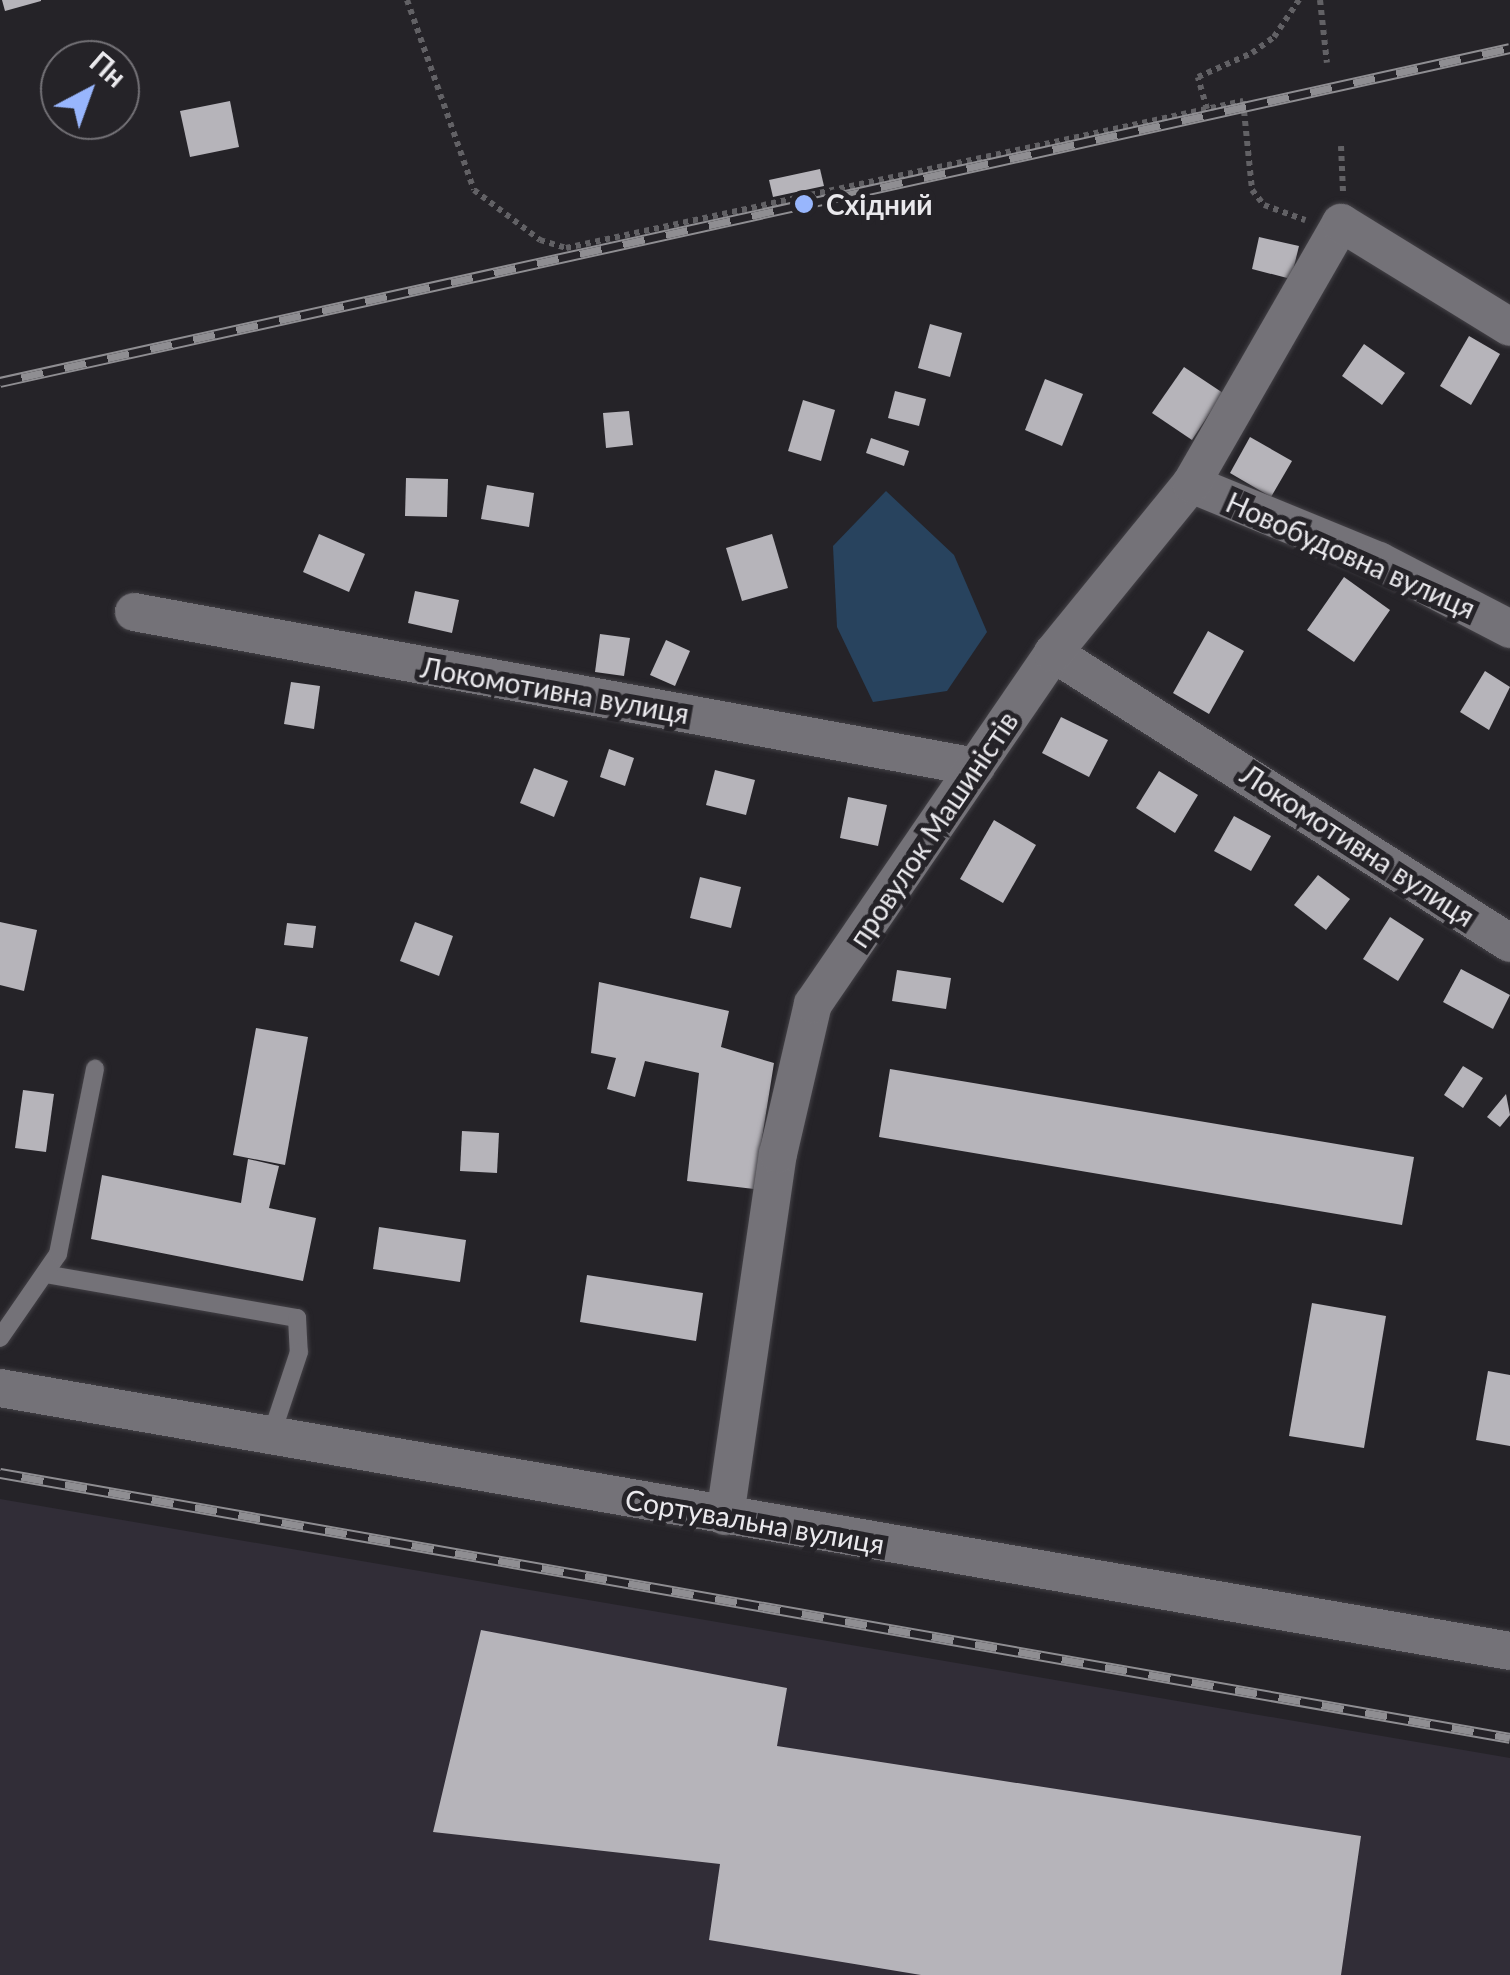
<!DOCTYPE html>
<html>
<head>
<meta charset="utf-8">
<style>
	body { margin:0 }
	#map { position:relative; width:1510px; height:1975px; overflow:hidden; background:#252328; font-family:Lato,sans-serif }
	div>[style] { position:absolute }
	.built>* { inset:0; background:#312d37 }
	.water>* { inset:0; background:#28435e }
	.building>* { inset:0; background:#b6b4ba }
	.path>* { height:6px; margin-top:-3px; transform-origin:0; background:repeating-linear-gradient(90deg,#626165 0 5px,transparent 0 10px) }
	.roads { filter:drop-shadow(0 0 2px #434146) drop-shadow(0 0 2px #434146) }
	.service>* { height:18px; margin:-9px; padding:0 9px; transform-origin:9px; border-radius:9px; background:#747278 }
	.minor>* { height:38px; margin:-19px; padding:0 19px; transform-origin:19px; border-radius:19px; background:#747278 }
	.rail>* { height:11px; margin-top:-5.5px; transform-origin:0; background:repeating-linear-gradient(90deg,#252328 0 22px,#8f8e92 0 44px); box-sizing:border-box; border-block:2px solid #8f8e92 }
	.dots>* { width:28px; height:28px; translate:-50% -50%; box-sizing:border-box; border:5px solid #252328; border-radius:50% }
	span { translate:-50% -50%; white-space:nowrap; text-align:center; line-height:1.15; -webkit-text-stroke:10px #252328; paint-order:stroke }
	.poi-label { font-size:28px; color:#eae9ed; font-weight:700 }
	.left { translate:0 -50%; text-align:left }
	.street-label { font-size:28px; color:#eae9ed }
	.north { position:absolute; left:40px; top:40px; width:100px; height:100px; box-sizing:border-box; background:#252328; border:2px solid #747277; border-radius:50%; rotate:41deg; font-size:28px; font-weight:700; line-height:40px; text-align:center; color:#eae9ed }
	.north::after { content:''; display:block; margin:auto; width:35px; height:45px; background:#98b6fd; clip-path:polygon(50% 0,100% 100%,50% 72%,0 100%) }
</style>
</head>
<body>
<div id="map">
	<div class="built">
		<div style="clip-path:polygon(0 1499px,1510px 1758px,1510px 1975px,0 1975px)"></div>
	</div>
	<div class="water">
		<div style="clip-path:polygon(886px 491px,954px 555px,987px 632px,947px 691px,873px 702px,837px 627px,833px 546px)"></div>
	</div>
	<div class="building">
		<div style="clip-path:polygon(2px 0,41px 0,41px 1px,5px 11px)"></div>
		<div style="clip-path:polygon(230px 101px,239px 147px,190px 157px,180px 111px)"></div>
		<div style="clip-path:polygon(820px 169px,824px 186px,773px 197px,769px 180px)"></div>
		<div style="clip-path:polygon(1259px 237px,1299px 246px,1291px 279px,1252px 269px)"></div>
		<div style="clip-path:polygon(930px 324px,962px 333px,950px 377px,918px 368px)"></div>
		<div style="clip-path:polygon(1469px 336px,1500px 354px,1471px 405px,1440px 386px)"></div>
		<div style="clip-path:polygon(1364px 344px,1405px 373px,1382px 405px,1342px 376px)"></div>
		<div style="clip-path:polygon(1184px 367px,1223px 393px,1192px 440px,1152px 413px)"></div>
		<div style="clip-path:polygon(1045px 379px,1083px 394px,1062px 446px,1025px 430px)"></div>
		<div style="clip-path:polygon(895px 391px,926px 399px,919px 426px,888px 418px)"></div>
		<div style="clip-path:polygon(803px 400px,835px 410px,821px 461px,788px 451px)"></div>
		<div style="clip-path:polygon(629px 411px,633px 445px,606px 448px,603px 413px)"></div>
		<div style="clip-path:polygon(1250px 437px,1292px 461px,1271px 497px,1230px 473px)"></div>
		<div style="clip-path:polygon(871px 438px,909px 451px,904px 466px,866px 453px)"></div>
		<div style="clip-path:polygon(406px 478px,448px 479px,447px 517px,405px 516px)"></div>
		<div style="clip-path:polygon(487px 485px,534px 493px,529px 527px,481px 519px)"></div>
		<div style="clip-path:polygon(319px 534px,365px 554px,349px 592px,303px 572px)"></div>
		<div style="clip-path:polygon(772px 534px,788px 588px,742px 601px,726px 548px)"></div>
		<div style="clip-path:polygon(1344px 577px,1390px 610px,1354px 662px,1307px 630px)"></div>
		<div style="clip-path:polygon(415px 591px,459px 600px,452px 633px,408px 623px)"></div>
		<div style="clip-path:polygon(1208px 631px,1244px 651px,1209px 714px,1173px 693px)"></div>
		<div style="clip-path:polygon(600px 634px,630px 638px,624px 676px,595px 672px)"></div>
		<div style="clip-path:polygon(666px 640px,690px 651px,675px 686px,650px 675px)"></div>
		<div style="clip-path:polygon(1485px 671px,1510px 687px,1489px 730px,1460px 712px)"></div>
		<div style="clip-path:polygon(291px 682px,320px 686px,314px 729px,284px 724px)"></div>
		<div style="clip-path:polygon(1061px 717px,1108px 740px,1089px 777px,1042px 753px)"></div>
		<div style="clip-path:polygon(609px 749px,634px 758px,625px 786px,600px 777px)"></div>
		<div style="clip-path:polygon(534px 768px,568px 781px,554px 817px,520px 803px)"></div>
		<div style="clip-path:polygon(715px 770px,755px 780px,746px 815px,706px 805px)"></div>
		<div style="clip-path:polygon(1159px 771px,1198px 795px,1175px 833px,1136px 808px)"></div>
		<div style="clip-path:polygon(848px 797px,887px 805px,878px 846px,840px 838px)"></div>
		<div style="clip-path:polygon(1234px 816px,1271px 836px,1251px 871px,1214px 851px)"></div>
		<div style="clip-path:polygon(994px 820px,1036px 845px,1003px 903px,960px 879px)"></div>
		<div style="clip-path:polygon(1318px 875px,1350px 899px,1326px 930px,1294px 905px)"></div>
		<div style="clip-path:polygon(700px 877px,741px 887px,731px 928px,690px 918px)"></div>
		<div style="clip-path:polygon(1390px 917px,1424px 939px,1398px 981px,1363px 959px)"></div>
		<div style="clip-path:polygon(0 922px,37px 930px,24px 991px,0 985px)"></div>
		<div style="clip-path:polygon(415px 922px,453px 936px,439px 976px,400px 961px)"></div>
		<div style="clip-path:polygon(287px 923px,316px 926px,313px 948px,284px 945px)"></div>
		<div style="clip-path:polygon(1461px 969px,1510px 995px,1493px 1029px,1443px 1002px)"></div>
		<div style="clip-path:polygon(897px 970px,951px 978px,946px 1009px,892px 1001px)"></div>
		<div style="clip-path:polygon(599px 982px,729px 1011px,721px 1047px,774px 1063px,754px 1189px,687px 1181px,699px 1073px,645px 1061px,635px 1097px,607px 1089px,616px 1058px,591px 1053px)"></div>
		<div style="clip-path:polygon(256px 1028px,308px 1037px,285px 1165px,233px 1155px)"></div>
		<div style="clip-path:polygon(1463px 1066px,1483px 1078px,1463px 1108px,1444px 1095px)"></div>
		<div style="clip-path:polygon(890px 1069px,1414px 1157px,1402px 1225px,879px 1137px)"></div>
		<div style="clip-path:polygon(23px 1090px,54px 1094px,46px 1152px,15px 1148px)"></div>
		<div style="clip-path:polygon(1506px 1094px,1510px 1115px,1500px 1127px,1487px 1117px)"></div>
		<div style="clip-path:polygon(462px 1131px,499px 1133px,497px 1173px,460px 1171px)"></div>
		<div style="clip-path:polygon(248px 1159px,279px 1166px,269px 1208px,316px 1218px,303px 1281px,91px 1239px,102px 1175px,241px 1203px)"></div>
		<div style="clip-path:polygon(379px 1227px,466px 1240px,460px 1282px,373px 1269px)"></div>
		<div style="clip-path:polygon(587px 1275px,703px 1293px,696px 1341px,580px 1322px)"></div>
		<div style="clip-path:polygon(1312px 1303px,1386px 1316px,1364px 1448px,1289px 1436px)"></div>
		<div style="clip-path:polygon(1488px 1371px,1510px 1375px,1510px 1446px,1476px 1440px)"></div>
		<div style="clip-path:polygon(481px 1630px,787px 1688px,777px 1746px,1361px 1836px,1341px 1975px,921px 1975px,709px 1940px,720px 1864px,433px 1832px)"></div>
	</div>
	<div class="path">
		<div style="left:407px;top:0;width:201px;rotate:70.6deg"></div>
		<div style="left:474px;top:190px;width:83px;rotate:37.1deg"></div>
		<div style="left:540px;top:240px;width:27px;rotate:17deg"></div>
		<div style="left:566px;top:248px;width:693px;rotate:-12.25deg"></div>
		<div style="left:1243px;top:101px;width:89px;rotate:84.2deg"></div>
		<div style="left:1252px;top:190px;width:19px;rotate:51deg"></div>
		<div style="left:1264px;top:205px;width:44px;rotate:20.1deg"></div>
		<div style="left:1320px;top:0;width:63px;rotate:83.7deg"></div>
		<div style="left:1207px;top:109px;width:33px;rotate:-106deg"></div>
		<div style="left:1198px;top:77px;width:59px;rotate:-24deg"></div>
		<div style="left:1252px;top:53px;width:27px;rotate:-36deg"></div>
		<div style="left:1274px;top:37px;width:45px;rotate:-56deg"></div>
		<div style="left:1341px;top:146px;width:46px;rotate:87.5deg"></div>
	</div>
	<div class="roads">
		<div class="service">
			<div style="left:45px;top:1274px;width:256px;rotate:9.9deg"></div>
			<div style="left:297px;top:1318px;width:34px;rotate:87deg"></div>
			<div style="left:299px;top:1352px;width:89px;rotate:108.4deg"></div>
			<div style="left:0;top:1338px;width:102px;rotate:-55.4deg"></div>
			<div style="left:58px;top:1254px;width:189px;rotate:-78.7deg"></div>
		</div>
		<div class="minor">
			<div style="left:1191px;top:484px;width:203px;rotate:22.3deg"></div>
			<div style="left:1379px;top:561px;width:148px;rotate:27.4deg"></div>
			<div style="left:134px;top:612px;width:856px;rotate:10.43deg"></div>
			<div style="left:1053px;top:653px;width:541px;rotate:32.4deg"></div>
			<div style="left:0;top:1388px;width:1533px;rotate:9.88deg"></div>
			<div style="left:725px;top:1516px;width:366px;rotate:-81.7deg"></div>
			<div style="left:778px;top:1154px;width:154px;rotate:-76.9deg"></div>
			<div style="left:813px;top:1004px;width:425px;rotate:-55.6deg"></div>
			<div style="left:1053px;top:653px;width:218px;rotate:-50.8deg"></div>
			<div style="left:1191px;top:484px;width:301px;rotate:-60.1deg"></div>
			<div style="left:1341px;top:223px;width:198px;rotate:31.6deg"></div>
		</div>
	</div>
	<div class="rail">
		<div style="left:0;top:382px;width:1546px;rotate:-12.47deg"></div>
		<div style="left:0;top:1473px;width:1533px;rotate:9.95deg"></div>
	</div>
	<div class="dots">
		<div style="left:804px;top:204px;background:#98b6fd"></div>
	</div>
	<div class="poi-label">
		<span class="left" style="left:826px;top:204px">Східний</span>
	</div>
	<div class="street-label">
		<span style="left:1351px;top:555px;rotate:24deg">Новобудовна вулиця</span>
		<span style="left:555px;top:690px;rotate:10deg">Локомотивна вулиця</span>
		<span style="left:933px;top:829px;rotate:-56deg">провулок Машиністів</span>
		<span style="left:1358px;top:845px;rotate:33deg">Локомотивна вулиця</span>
		<span style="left:755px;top:1521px;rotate:10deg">Сортувальна вулиця</span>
	</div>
	<div class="north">Пн</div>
</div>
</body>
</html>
